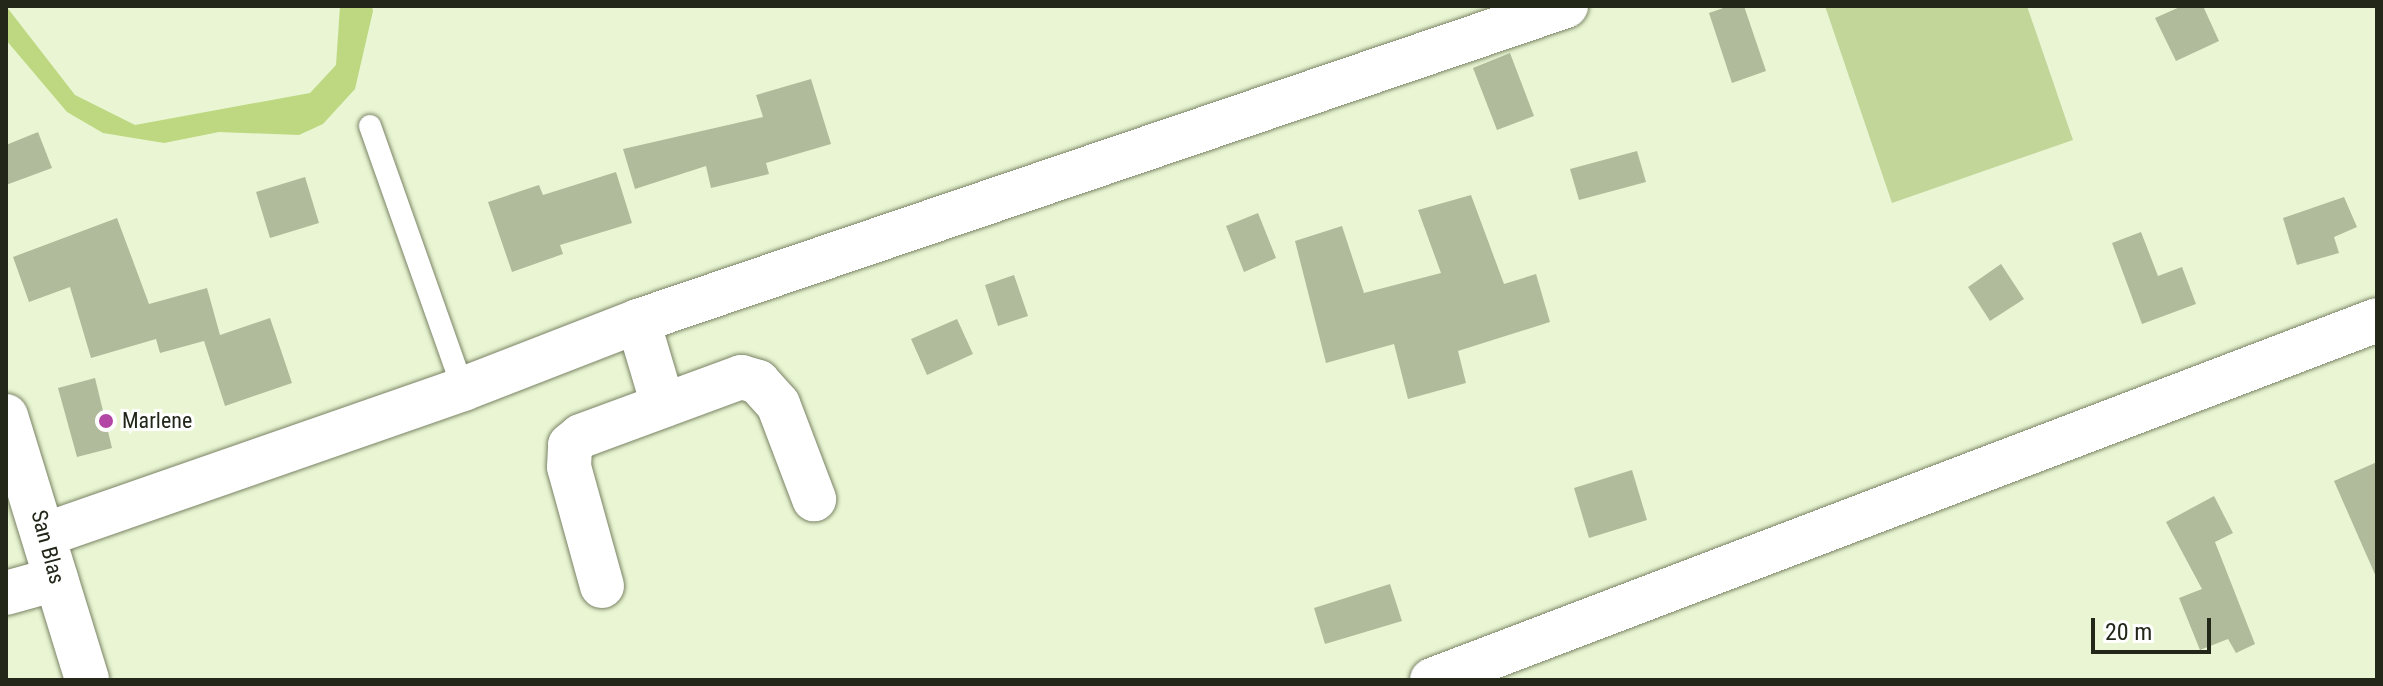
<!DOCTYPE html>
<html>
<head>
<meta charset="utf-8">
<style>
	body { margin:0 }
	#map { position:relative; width:2383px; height:686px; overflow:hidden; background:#eaf6d3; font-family:"Roboto Condensed",sans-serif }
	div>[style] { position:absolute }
	.green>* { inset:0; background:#c2d69a }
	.water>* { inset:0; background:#bdd881 }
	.building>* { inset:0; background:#afbb9a }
	.roads { filter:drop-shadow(0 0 2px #798365) drop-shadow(0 0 2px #798365) }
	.lane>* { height:22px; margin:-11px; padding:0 11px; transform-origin:11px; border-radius:11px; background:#fff }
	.street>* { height:44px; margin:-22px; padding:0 22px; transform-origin:22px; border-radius:22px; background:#fff }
	.dots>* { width:22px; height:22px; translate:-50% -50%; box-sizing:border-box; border:4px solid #fff; border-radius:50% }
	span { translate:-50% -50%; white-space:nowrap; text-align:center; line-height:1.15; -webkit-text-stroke:6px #fff; paint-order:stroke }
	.poi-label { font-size:22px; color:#23271a }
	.left { translate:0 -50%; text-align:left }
	.street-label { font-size:22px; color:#23271a }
	.frame { position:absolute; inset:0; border:8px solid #23271a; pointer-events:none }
	.scale { position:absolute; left:2091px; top:618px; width:120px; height:36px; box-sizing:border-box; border:4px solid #23271a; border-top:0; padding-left:10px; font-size:24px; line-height:28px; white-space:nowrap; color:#23271a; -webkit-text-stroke:6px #fff; paint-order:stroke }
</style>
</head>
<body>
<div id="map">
	<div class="green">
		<div style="clip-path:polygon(1825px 6px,2027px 6px,2073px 140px,1892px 203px)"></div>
	</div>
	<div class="water">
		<div style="clip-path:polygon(6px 6px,75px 95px,135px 125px,310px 93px,336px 65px,340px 6px,372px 6px,373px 11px,355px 89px,323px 124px,299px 135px,219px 132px,164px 143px,103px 133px,67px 112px,6px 40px)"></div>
	</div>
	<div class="building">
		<div style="clip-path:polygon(1729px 6px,1744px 6px,1766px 71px,1732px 83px,1709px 13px)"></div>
		<div style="clip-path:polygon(2182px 6px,2203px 6px,2219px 41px,2176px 61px,2155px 18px)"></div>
		<div style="clip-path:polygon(1510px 53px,1534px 116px,1497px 130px,1473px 68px)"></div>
		<div style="clip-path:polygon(811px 79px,831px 144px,766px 163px,769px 174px,711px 188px,706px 166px,635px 189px,623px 149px,763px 117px,756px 95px)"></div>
		<div style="clip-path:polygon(38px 132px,52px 168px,6px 185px,6px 145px)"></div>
		<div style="clip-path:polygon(1637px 151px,1646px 182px,1579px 200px,1570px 169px)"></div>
		<div style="clip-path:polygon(616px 172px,632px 223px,560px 245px,563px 254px,512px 272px,488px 202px,539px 185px,543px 195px)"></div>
		<div style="clip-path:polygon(305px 177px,319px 223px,270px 238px,256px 192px)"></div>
		<div style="clip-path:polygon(1471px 195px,1504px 284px,1536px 274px,1550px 322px,1458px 351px,1466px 383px,1408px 399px,1394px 344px,1326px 363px,1295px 241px,1342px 226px,1364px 293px,1441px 273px,1418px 210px)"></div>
		<div style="clip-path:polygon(2344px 197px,2357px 227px,2334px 237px,2339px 253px,2297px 265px,2283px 218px)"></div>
		<div style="clip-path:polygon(1258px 213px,1276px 258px,1244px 272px,1226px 226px)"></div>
		<div style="clip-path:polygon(117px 218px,149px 304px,207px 288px,220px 335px,270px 318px,292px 383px,225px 406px,204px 341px,160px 353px,156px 339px,91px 358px,70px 287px,29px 302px,13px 257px)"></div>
		<div style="clip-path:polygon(2141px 232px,2158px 276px,2182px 267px,2196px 304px,2142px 324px,2112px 243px)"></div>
		<div style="clip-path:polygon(2001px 264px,2024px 299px,1990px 321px,1968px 287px)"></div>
		<div style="clip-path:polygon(1014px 275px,1028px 316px,998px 326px,985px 285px)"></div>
		<div style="clip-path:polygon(957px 319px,973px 354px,927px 375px,911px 339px)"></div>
		<div style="clip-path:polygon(95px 378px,112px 448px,77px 457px,58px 388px)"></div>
		<div style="clip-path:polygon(2377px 462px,2377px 579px,2334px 481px)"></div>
		<div style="clip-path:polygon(1632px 470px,1647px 520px,1589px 538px,1574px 488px)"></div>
		<div style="clip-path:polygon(2214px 496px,2233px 533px,2215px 542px,2255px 644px,2236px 653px,2228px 639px,2200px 650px,2179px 598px,2202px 589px,2166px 522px)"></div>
		<div style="clip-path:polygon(1390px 584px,1402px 621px,1325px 644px,1314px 608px)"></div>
	</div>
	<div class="roads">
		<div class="lane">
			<div style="left:370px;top:126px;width:279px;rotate:70.5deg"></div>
		</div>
		<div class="street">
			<div style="left:638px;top:321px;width:88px;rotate:73.4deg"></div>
			<div style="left:6px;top:416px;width:276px;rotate:72.9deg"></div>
			<div style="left:47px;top:534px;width:441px;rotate:-19.2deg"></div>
			<div style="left:463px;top:389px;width:188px;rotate:-21.2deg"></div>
			<div style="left:638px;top:321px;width:980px;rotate:-18.75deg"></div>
			<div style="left:602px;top:586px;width:123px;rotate:-105.5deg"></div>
			<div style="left:569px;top:467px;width:22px;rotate:-87deg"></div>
			<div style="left:570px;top:445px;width:14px;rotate:-39deg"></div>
			<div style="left:581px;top:436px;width:171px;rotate:-20.2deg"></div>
			<div style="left:741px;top:377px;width:18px;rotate:16deg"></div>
			<div style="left:758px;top:382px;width:30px;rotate:48deg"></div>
			<div style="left:778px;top:404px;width:102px;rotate:69.2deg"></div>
			<div style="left:6px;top:593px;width:52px;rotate:-15.6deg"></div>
			<div style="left:1432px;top:680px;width:1011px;rotate:-20.85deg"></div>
		</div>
	</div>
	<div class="dots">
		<div style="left:106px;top:421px;background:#b346a5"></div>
	</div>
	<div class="poi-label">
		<span class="left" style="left:122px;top:421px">Marlene</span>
	</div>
	<div class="street-label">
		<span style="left:48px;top:547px;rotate:75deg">San Blas</span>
	</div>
	<div class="frame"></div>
	<div class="scale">20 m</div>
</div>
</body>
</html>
